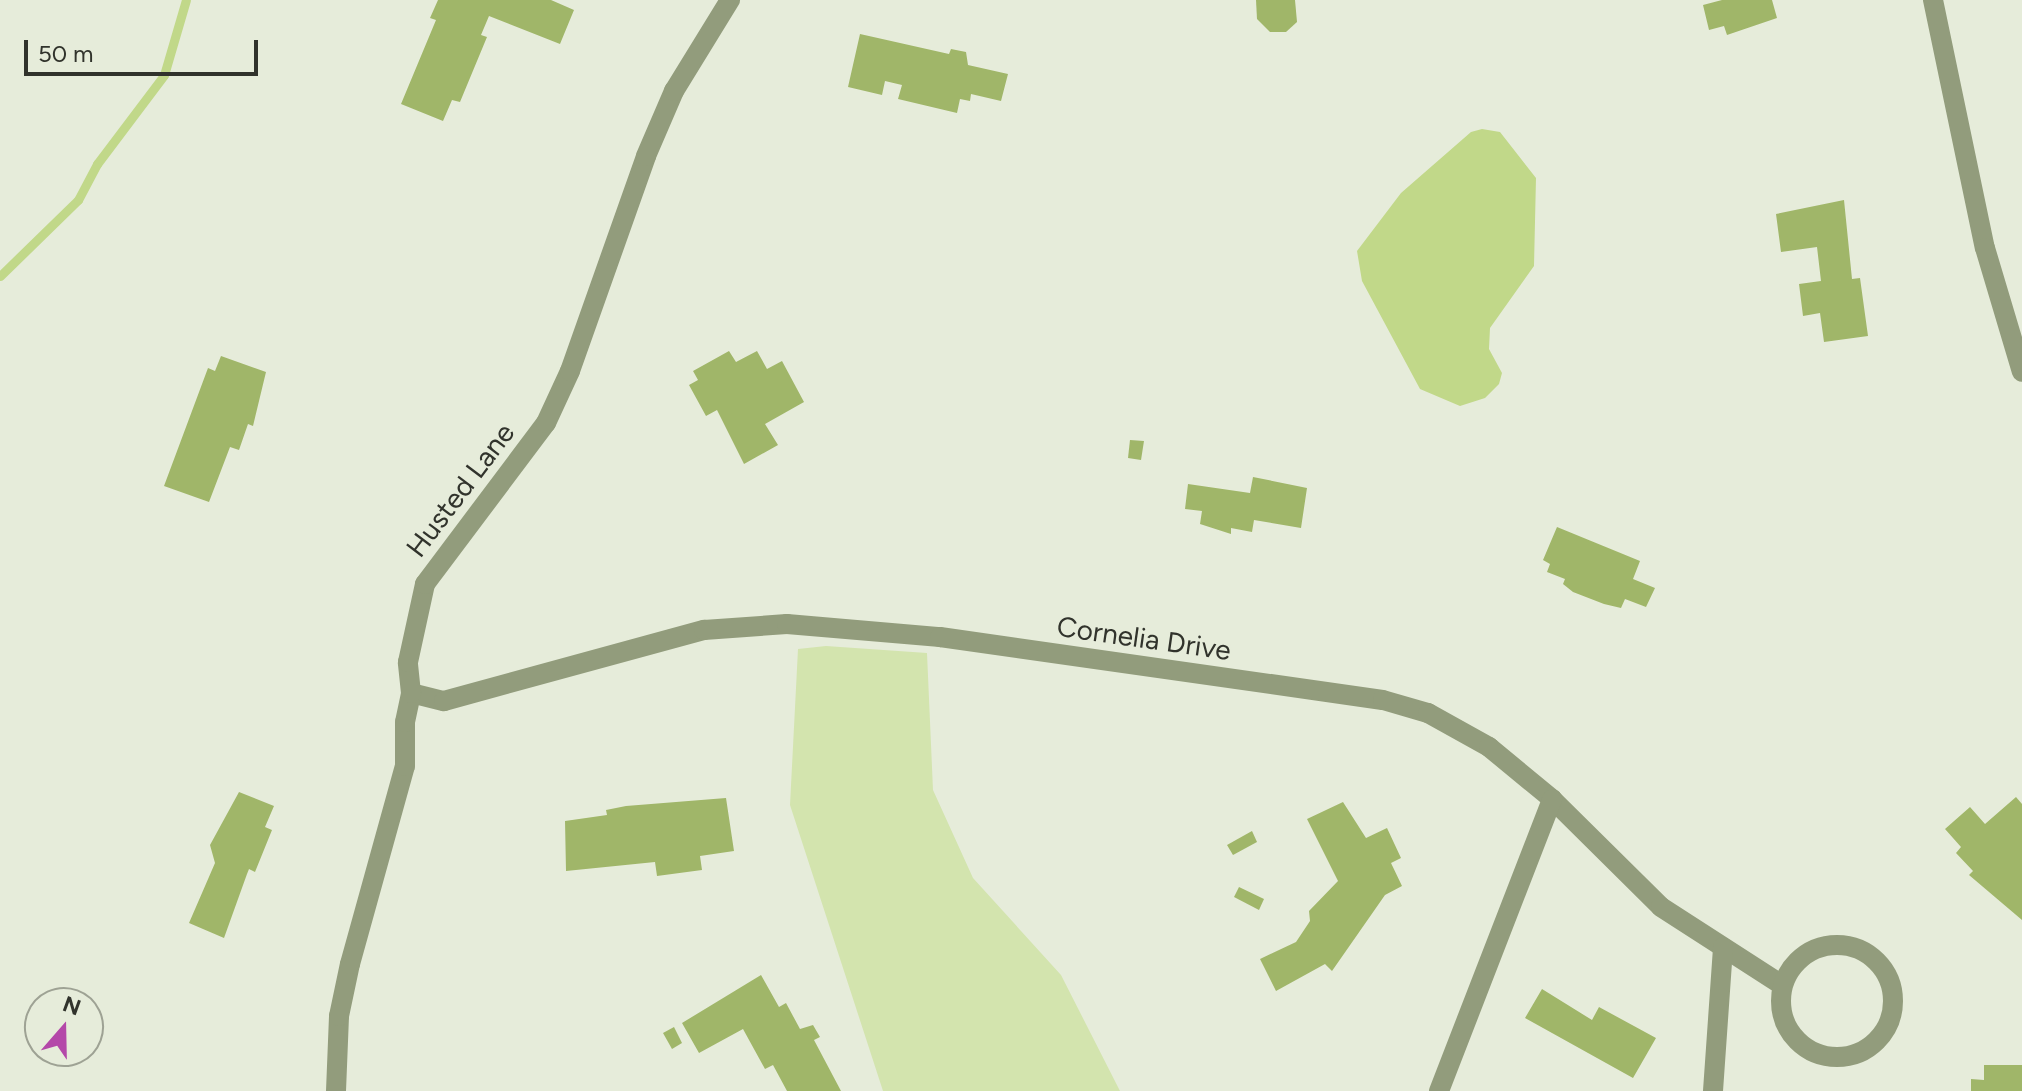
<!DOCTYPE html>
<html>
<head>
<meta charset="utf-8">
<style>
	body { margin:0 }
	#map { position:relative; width:2022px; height:1091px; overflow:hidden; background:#e6ecda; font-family:Figtree,sans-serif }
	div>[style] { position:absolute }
	.green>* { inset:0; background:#d3e4ae }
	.water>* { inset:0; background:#c1d889 }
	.stream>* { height:9px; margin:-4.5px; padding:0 4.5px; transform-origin:4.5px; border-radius:4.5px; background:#c1d889 }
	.building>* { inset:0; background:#a0b669 }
	.minor>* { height:20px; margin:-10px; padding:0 10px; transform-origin:10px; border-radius:10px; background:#929c7c }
	.minor>.ring { margin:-10px; padding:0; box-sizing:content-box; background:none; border:20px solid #929c7c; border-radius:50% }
	span { translate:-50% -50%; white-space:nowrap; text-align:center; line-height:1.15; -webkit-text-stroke:6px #e6ecda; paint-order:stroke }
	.street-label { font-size:28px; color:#31332c }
	.north { position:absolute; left:24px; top:987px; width:80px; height:80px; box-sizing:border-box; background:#e6ecda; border:2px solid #9ea294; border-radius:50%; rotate:20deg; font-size:22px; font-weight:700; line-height:32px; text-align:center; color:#31332c }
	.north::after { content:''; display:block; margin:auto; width:28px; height:36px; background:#b448a9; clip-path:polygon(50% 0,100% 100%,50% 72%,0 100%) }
	.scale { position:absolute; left:24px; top:40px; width:234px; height:36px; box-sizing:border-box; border:4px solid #31332c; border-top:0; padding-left:10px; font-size:24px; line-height:28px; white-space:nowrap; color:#31332c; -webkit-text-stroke:6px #e6ecda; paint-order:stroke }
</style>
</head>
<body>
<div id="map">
	<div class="green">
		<div style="clip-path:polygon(826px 646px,927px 653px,933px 790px,973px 878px,1061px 975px,1120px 1091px,883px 1091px,790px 805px,798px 649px)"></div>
	</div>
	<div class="water">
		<div style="clip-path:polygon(1482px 129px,1500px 132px,1536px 178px,1534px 266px,1490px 328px,1489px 349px,1502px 373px,1499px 384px,1485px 398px,1460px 406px,1420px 389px,1362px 281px,1357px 251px,1401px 193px,1471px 132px)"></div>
	</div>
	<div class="stream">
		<div style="left:0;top:276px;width:109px;rotate:-44.3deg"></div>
		<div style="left:78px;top:200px;width:41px;rotate:-62.2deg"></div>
		<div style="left:97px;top:164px;width:111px;rotate:-53deg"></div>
		<div style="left:164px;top:75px;width:78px;rotate:-73.7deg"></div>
	</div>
	<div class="building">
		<div style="clip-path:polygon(438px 0,551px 0,574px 10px,560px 44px,489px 16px,481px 35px,487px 37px,460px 102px,452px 100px,443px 121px,401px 104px,436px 20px,430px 18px)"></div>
		<div style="clip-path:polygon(1256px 0,1295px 0,1297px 22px,1286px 32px,1270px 32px,1257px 19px)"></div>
		<div style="clip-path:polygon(1722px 0,1772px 0,1777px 18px,1727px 35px,1724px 26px,1709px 30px,1703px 5px)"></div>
		<div style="clip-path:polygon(860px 34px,949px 54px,951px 49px,966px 52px,968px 65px,1008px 74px,1001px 101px,971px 94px,970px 101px,960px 99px,957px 113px,898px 99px,902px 85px,885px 81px,882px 95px,848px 87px)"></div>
		<div style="clip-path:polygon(1844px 200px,1852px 279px,1860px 278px,1868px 336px,1824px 342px,1820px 313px,1803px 316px,1799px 284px,1821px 281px,1817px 247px,1781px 252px,1776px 214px)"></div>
		<div style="clip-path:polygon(729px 351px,736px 362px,757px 351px,767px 369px,782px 361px,804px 402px,765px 424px,778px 445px,744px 464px,717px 410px,706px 416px,689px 385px,698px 380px,693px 371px)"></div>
		<div style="clip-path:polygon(221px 356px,266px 372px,253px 426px,248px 424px,239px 450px,230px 447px,209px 502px,164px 486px,208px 368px,215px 371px)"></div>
		<div style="clip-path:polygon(1130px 440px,1144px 441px,1141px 460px,1128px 458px)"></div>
		<div style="clip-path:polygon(1253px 477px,1307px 488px,1301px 528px,1254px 520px,1252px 532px,1231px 528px,1231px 534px,1200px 524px,1202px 511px,1185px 509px,1188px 484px,1250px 493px)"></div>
		<div style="clip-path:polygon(1557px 527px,1640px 561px,1633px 579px,1655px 588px,1646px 607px,1625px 599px,1621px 608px,1604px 604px,1573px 592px,1563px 584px,1565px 579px,1547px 572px,1550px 564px,1543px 560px)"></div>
		<div style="clip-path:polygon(239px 792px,274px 806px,265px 827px,272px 830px,255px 872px,249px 869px,247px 874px,224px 938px,189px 923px,215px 863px,210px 845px)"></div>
		<div style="clip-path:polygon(2016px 797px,2022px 804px,2022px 920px,1969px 875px,1973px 871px,1956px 853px,1961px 847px,1945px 829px,1970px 807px,1985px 824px)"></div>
		<div style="clip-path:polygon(726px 798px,734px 851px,700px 856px,702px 870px,657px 876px,655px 862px,566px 871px,565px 821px,607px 815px,606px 810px,626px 806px)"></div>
		<div style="clip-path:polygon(1343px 802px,1366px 838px,1387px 828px,1401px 858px,1391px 863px,1402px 886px,1385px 895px,1332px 971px,1325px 964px,1276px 991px,1260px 959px,1296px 942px,1310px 921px,1309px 911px,1338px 881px,1307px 819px)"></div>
		<div style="clip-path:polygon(1252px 831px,1257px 842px,1233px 855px,1227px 845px)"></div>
		<div style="clip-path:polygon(1239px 887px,1264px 899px,1259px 910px,1234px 897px)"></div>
		<div style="clip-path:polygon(761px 975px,779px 1007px,786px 1003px,800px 1029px,813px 1025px,820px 1037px,814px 1040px,841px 1091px,787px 1091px,773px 1065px,765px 1069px,743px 1029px,699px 1053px,682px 1023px)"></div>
		<div style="clip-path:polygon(1542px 989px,1592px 1020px,1599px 1007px,1656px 1038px,1633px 1078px,1525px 1018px)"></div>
		<div style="clip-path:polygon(674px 1027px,682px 1043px,672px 1049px,663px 1033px)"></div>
		<div style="clip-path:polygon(1984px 1065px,2022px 1065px,2022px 1091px,1971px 1091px,1971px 1079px,1984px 1080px)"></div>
	</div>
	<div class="minor">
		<div style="left:1933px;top:0;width:253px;rotate:78.2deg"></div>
		<div style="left:1985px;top:248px;width:129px;rotate:73.4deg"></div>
		<div style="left:411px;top:693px;width:34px;rotate:14deg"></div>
		<div style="left:444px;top:701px;width:270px;rotate:-15.3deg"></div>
		<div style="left:704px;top:630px;width:83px;rotate:-4.1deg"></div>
		<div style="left:787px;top:624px;width:154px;rotate:4.9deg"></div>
		<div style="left:940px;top:637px;width:447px;rotate:8.1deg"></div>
		<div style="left:1383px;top:700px;width:47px;rotate:16.1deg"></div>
		<div style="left:1428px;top:713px;width:70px;rotate:29.1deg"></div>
		<div style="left:1489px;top:747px;width:82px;rotate:39.5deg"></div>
		<div style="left:1552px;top:799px;width:153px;rotate:44.7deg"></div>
		<div style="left:1661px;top:907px;width:144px;rotate:32.8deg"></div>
		<div class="ring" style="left:1781px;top:945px;width:92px;height:92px"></div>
		<div style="left:336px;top:1091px;width:75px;rotate:-87.7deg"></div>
		<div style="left:339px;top:1016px;width:53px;rotate:-78.1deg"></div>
		<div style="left:350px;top:964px;width:205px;rotate:-74.5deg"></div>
		<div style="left:405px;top:766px;width:44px;rotate:-90deg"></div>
		<div style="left:405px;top:722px;width:30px;rotate:-78deg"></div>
		<div style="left:411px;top:693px;width:31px;rotate:-96deg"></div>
		<div style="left:408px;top:662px;width:80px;rotate:-77.7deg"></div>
		<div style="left:425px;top:584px;width:201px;rotate:-53.1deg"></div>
		<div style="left:546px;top:423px;width:57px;rotate:-65.2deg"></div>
		<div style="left:570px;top:371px;width:228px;rotate:-70.5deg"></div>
		<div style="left:646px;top:156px;width:71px;rotate:-66.7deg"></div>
		<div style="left:674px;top:91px;width:107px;rotate:-58.4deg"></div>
		<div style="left:1439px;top:1091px;width:313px;rotate:-68.8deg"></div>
		<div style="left:1713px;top:1091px;width:144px;rotate:-86deg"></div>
	</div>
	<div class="street-label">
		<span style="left:460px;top:490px;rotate:-53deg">Husted Lane</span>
		<span style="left:1144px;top:638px;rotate:8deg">Cornelia Drive</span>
	</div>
	<div class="north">N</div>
	<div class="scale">50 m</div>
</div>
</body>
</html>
